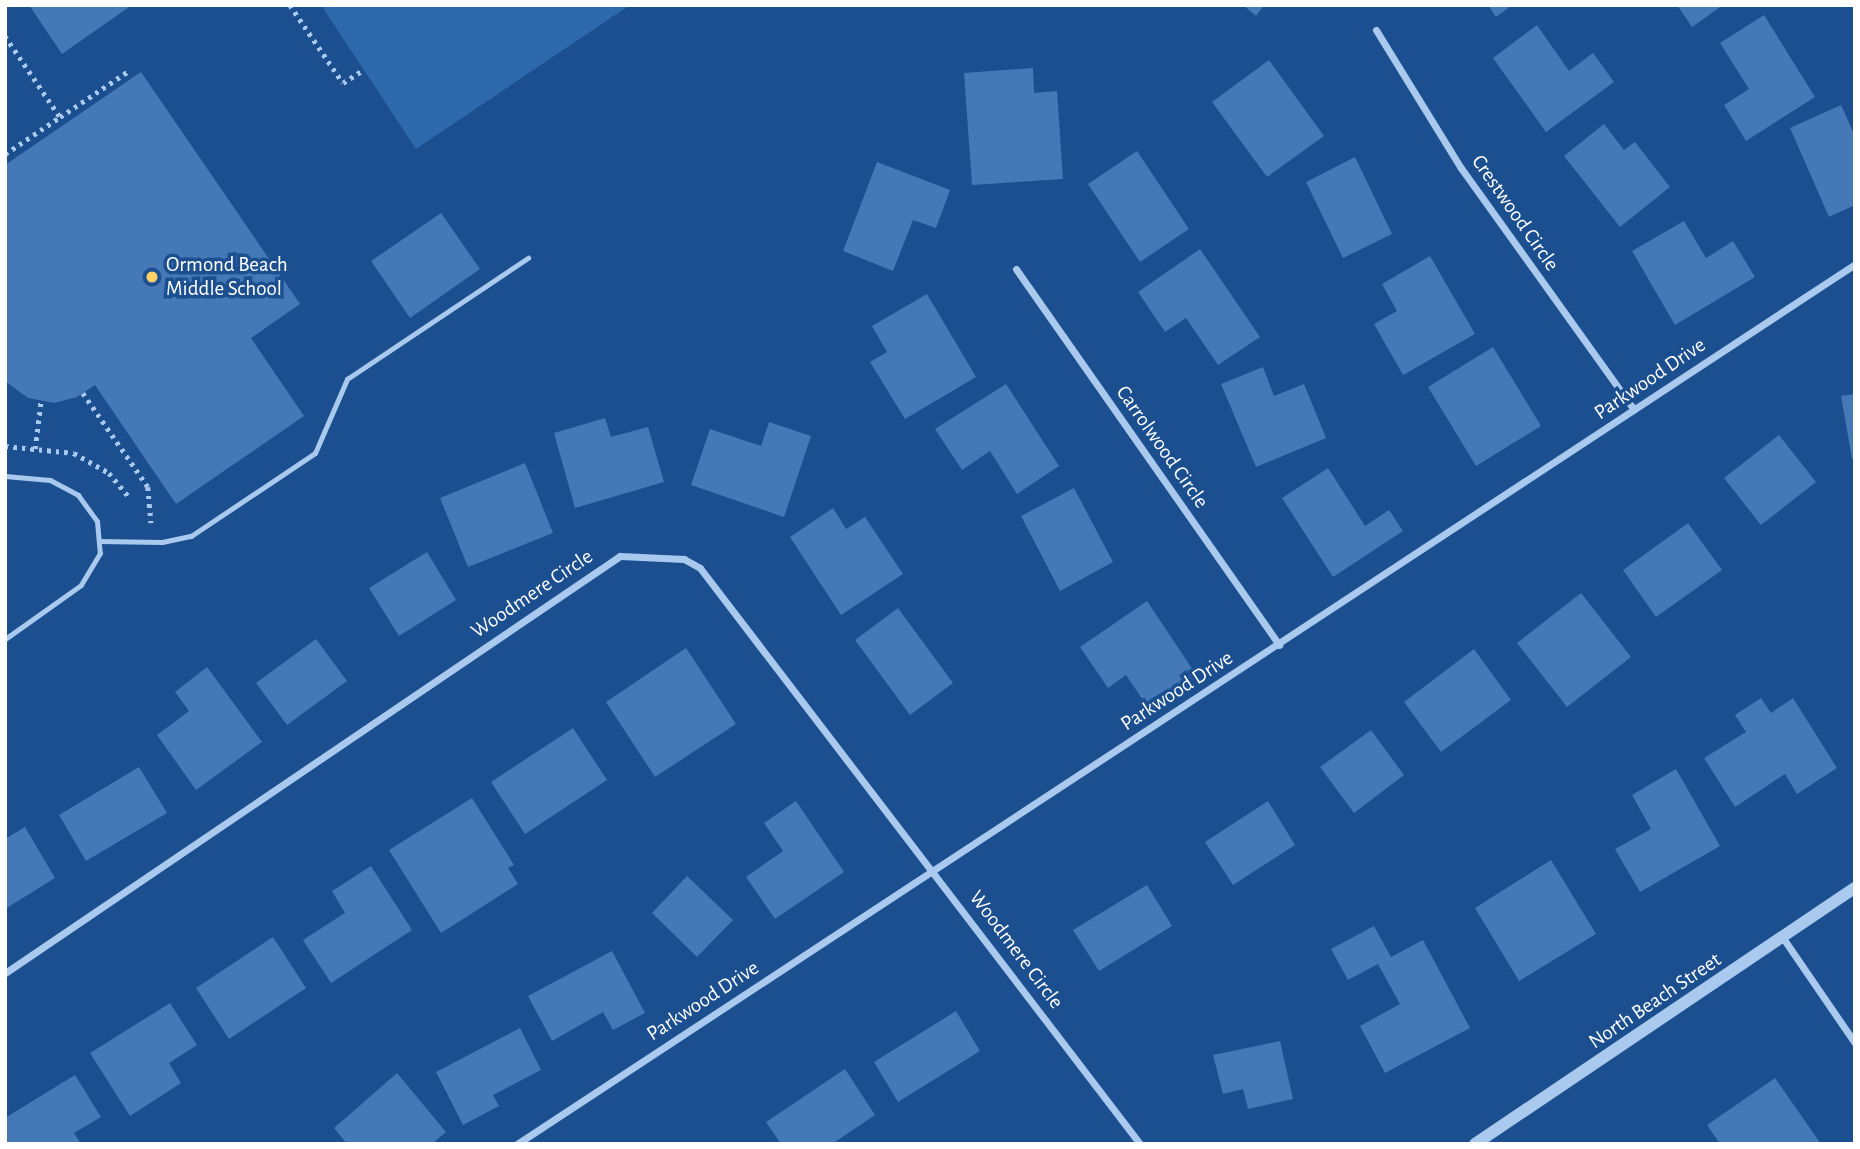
<!DOCTYPE html>
<html>
<head>
<meta charset="utf-8">
<style>
	body { margin:0 }
	#map { position:relative; width:1860px; height:1149px; overflow:hidden; background:#1b4f8f; font-family:"Alegreya Sans",sans-serif }
	div>[style] { position:absolute }
	.green>* { inset:0; background:#2e69ad }
	.building>* { inset:0; background:#4478b7 }
	.path>* { height:4.5px; margin-top:-2.25px; transform-origin:0; background:repeating-linear-gradient(90deg,#a9c9ee 0 3.5px,transparent 0 8.5px) }
	.service>* { height:5px; margin:-2.5px; padding:0 2.5px; transform-origin:2.5px; border-radius:2.5px; background:#a9c9ee }
	.minor>* { height:7px; margin:-3.5px; padding:0 3.5px; transform-origin:3.5px; border-radius:3.5px; background:#a9c9ee }
	.tertiary>* { height:12px; margin:-6px; padding:0 6px; transform-origin:6px; border-radius:6px; background:#a9c9ee }
	.dots>* { width:19px; height:19px; translate:-50% -50%; box-sizing:border-box; border:4px solid #1b4f8f; border-radius:50% }
	span { translate:-50% -50%; white-space:nowrap; text-align:center; line-height:1.15; -webkit-text-stroke:7px #1b4f8f; paint-order:stroke }
	.street-label { font-size:21px; color:#fff }
	.poi-label { font-size:21px; color:#fff }
	.left { translate:0 -50%; text-align:left }
	.frame { position:absolute; inset:0; border:7px solid #fff; pointer-events:none }
</style>
</head>
<body>
<div id="map">
	<div class="green">
		<div style="clip-path:polygon(321px 5px,630px 5px,416px 149px)"></div>
	</div>
	<div class="building">
		<div style="clip-path:polygon(29px 5px,132px 5px,62px 54px)"></div>
		<div style="clip-path:polygon(1243px 5px,1264px 5px,1256px 16px)"></div>
		<div style="clip-path:polygon(1488px 5px,1512px 5px,1496px 17px)"></div>
		<div style="clip-path:polygon(1677px 5px,1723px 5px,1692px 27px)"></div>
		<div style="clip-path:polygon(1764px 15px,1815px 97px,1746px 141px,1724px 105px,1749px 89px,1720px 43px)"></div>
		<div style="clip-path:polygon(1537px 25px,1569px 71px,1593px 53px,1614px 82px,1546px 132px,1493px 58px)"></div>
		<div style="clip-path:polygon(1269px 60px,1324px 136px,1267px 177px,1212px 102px)"></div>
		<div style="clip-path:polygon(1033px 68px,1034px 93px,1057px 91px,1063px 179px,972px 185px,964px 73px)"></div>
		<div style="clip-path:polygon(141px 72px,300px 304px,251px 338px,304px 416px,176px 504px,95px 385px,77px 397px,54px 403px,28px 398px,5px 381px,5px 165px)"></div>
		<div style="clip-path:polygon(1841px 105px,1855px 136px,1855px 205px,1829px 217px,1790px 128px)"></div>
		<div style="clip-path:polygon(1604px 124px,1624px 150px,1635px 142px,1670px 187px,1620px 227px,1564px 156px)"></div>
		<div style="clip-path:polygon(1137px 151px,1189px 229px,1140px 262px,1088px 184px)"></div>
		<div style="clip-path:polygon(1355px 157px,1392px 234px,1343px 258px,1306px 182px)"></div>
		<div style="clip-path:polygon(877px 162px,950px 190px,936px 228px,913px 220px,893px 271px,843px 251px)"></div>
		<div style="clip-path:polygon(441px 213px,480px 269px,410px 318px,371px 261px)"></div>
		<div style="clip-path:polygon(1684px 221px,1706px 258px,1733px 241px,1755px 277px,1675px 325px,1632px 251px)"></div>
		<div style="clip-path:polygon(1200px 249px,1260px 337px,1218px 365px,1186px 318px,1165px 332px,1138px 292px)"></div>
		<div style="clip-path:polygon(1430px 256px,1475px 334px,1403px 375px,1374px 324px,1397px 311px,1382px 284px)"></div>
		<div style="clip-path:polygon(927px 294px,976px 377px,905px 419px,870px 362px,887px 352px,872px 326px)"></div>
		<div style="clip-path:polygon(1493px 347px,1541px 426px,1476px 466px,1428px 387px)"></div>
		<div style="clip-path:polygon(1263px 367px,1274px 396px,1304px 384px,1326px 438px,1256px 467px,1221px 384px)"></div>
		<div style="clip-path:polygon(1006px 384px,1059px 466px,1017px 494px,990px 451px,962px 470px,935px 429px)"></div>
		<div style="clip-path:polygon(1855px 394px,1855px 459px,1852px 459px,1841px 396px)"></div>
		<div style="clip-path:polygon(605px 418px,611px 437px,648px 427px,664px 482px,575px 508px,554px 433px)"></div>
		<div style="clip-path:polygon(769px 422px,811px 436px,784px 517px,691px 485px,710px 429px,761px 446px)"></div>
		<div style="clip-path:polygon(1779px 435px,1816px 482px,1761px 525px,1724px 478px)"></div>
		<div style="clip-path:polygon(525px 463px,553px 533px,468px 567px,440px 498px)"></div>
		<div style="clip-path:polygon(1328px 468px,1365px 526px,1389px 510px,1403px 531px,1333px 577px,1282px 498px)"></div>
		<div style="clip-path:polygon(1074px 488px,1113px 562px,1060px 591px,1021px 516px)"></div>
		<div style="clip-path:polygon(833px 508px,846px 529px,865px 517px,903px 574px,841px 615px,790px 537px)"></div>
		<div style="clip-path:polygon(1688px 523px,1722px 570px,1656px 617px,1623px 570px)"></div>
		<div style="clip-path:polygon(427px 552px,456px 600px,399px 636px,369px 588px)"></div>
		<div style="clip-path:polygon(1581px 593px,1631px 657px,1567px 707px,1517px 643px)"></div>
		<div style="clip-path:polygon(1147px 601px,1197px 676px,1149px 709px,1126px 675px,1108px 688px,1080px 647px)"></div>
		<div style="clip-path:polygon(898px 608px,953px 683px,910px 715px,855px 640px)"></div>
		<div style="clip-path:polygon(316px 639px,347px 681px,287px 725px,256px 683px)"></div>
		<div style="clip-path:polygon(686px 648px,736px 724px,655px 777px,606px 702px)"></div>
		<div style="clip-path:polygon(1474px 649px,1511px 700px,1441px 752px,1404px 702px)"></div>
		<div style="clip-path:polygon(207px 667px,262px 742px,196px 790px,157px 735px,189px 711px,175px 692px)"></div>
		<div style="clip-path:polygon(1761px 698px,1771px 713px,1793px 698px,1837px 768px,1797px 794px,1785px 774px,1735px 807px,1704px 758px,1746px 732px,1735px 715px)"></div>
		<div style="clip-path:polygon(573px 728px,607px 780px,525px 834px,491px 782px)"></div>
		<div style="clip-path:polygon(1371px 730px,1404px 775px,1354px 813px,1320px 767px)"></div>
		<div style="clip-path:polygon(139px 767px,167px 813px,86px 861px,59px 815px)"></div>
		<div style="clip-path:polygon(1676px 769px,1720px 846px,1640px 892px,1615px 849px,1651px 829px,1632px 795px)"></div>
		<div style="clip-path:polygon(472px 798px,514px 865px,508px 868px,518px 884px,441px 933px,389px 850px)"></div>
		<div style="clip-path:polygon(796px 801px,844px 872px,775px 919px,746px 877px,783px 851px,764px 823px)"></div>
		<div style="clip-path:polygon(1268px 801px,1295px 845px,1233px 885px,1205px 842px)"></div>
		<div style="clip-path:polygon(25px 827px,55px 878px,5px 909px,5px 839px)"></div>
		<div style="clip-path:polygon(1551px 860px,1596px 934px,1519px 981px,1475px 908px)"></div>
		<div style="clip-path:polygon(371px 866px,412px 930px,331px 983px,303px 940px,345px 913px,332px 891px)"></div>
		<div style="clip-path:polygon(687px 876px,733px 920px,697px 957px,652px 913px)"></div>
		<div style="clip-path:polygon(1147px 885px,1172px 926px,1099px 971px,1073px 930px)"></div>
		<div style="clip-path:polygon(1374px 926px,1391px 957px,1423px 940px,1470px 1028px,1385px 1073px,1360px 1026px,1400px 1004px,1378px 964px,1348px 980px,1331px 949px)"></div>
		<div style="clip-path:polygon(273px 937px,306px 988px,229px 1039px,196px 988px)"></div>
		<div style="clip-path:polygon(612px 951px,645px 1013px,613px 1030px,603px 1012px,552px 1041px,528px 996px)"></div>
		<div style="clip-path:polygon(170px 1003px,197px 1045px,169px 1063px,181px 1083px,130px 1116px,90px 1053px)"></div>
		<div style="clip-path:polygon(956px 1011px,980px 1051px,898px 1102px,874px 1062px)"></div>
		<div style="clip-path:polygon(520px 1028px,541px 1070px,493px 1095px,499px 1106px,463px 1125px,436px 1072px)"></div>
		<div style="clip-path:polygon(1280px 1041px,1293px 1099px,1248px 1109px,1243px 1089px,1223px 1094px,1213px 1055px)"></div>
		<div style="clip-path:polygon(845px 1069px,875px 1115px,832px 1144px,781px 1144px,766px 1122px)"></div>
		<div style="clip-path:polygon(397px 1073px,446px 1132px,432px 1144px,347px 1144px,334px 1128px)"></div>
		<div style="clip-path:polygon(75px 1075px,101px 1117px,74px 1133px,81px 1144px,5px 1144px,5px 1118px)"></div>
		<div style="clip-path:polygon(1775px 1078px,1821px 1144px,1720px 1144px,1707px 1125px)"></div>
	</div>
	<div class="path">
		<div style="left:290px;top:5px;width:94px;rotate:55.8deg"></div>
		<div style="left:343px;top:83px;width:24px;rotate:-33deg"></div>
		<div style="left:5px;top:36px;width:98px;rotate:55.8deg"></div>
		<div style="left:60px;top:117px;width:84px;rotate:-33.9deg"></div>
		<div style="left:5px;top:154px;width:66px;rotate:-33.9deg"></div>
		<div style="left:83px;top:393px;width:114px;rotate:55.3deg"></div>
		<div style="left:148px;top:487px;width:36px;rotate:85deg"></div>
		<div style="left:5px;top:446px;width:69px;rotate:5.8deg"></div>
		<div style="left:74px;top:453px;width:40px;rotate:29.7deg"></div>
		<div style="left:109px;top:473px;width:30px;rotate:50deg"></div>
		<div style="left:35px;top:449px;width:49px;rotate:-83deg"></div>
	</div>
	<div class="service">
		<div style="left:5px;top:476px;width:45px;rotate:5.1deg"></div>
		<div style="left:50px;top:480px;width:32px;rotate:28deg"></div>
		<div style="left:78px;top:495px;width:32px;rotate:54deg"></div>
		<div style="left:97px;top:521px;width:32px;rotate:85deg"></div>
		<div style="left:100px;top:553px;width:37px;rotate:121deg"></div>
		<div style="left:81px;top:585px;width:93px;rotate:144.6deg"></div>
		<div style="left:99px;top:541px;width:63px;rotate:0.9deg"></div>
		<div style="left:162px;top:542px;width:30px;rotate:-12deg"></div>
		<div style="left:191px;top:536px;width:149px;rotate:-33.8deg"></div>
		<div style="left:315px;top:453px;width:81px;rotate:-66.6deg"></div>
		<div style="left:347px;top:379px;width:218px;rotate:-33.8deg"></div>
	</div>
	<div class="minor">
		<div style="left:1376px;top:30px;width:162px;rotate:58.4deg"></div>
		<div style="left:1461px;top:168px;width:297px;rotate:54.4deg"></div>
		<div style="left:1016px;top:269px;width:459px;rotate:55deg"></div>
		<div style="left:1783px;top:938px;width:127px;rotate:55.6deg"></div>
		<div style="left:5px;top:973px;width:743px;rotate:-34.14deg"></div>
		<div style="left:620px;top:556px;width:64px;rotate:2.7deg"></div>
		<div style="left:684px;top:559px;width:18px;rotate:29deg"></div>
		<div style="left:700px;top:568px;width:725px;rotate:52.62deg"></div>
		<div style="left:517px;top:1144px;width:1601px;rotate:-33.33deg"></div>
	</div>
	<div class="tertiary">
		<div style="left:1475px;top:1144px;width:458px;rotate:-34deg"></div>
	</div>
	<div class="dots">
		<div style="left:152px;top:277px;background:#ffd166"></div>
	</div>
	<div class="street-label">
		<span style="left:1515px;top:213px;rotate:55deg">Crestwood Circle</span>
		<span style="left:1650px;top:379px;rotate:-34deg">Parkwood Drive</span>
		<span style="left:1162px;top:447px;rotate:55deg">Carrolwood Circle</span>
		<span style="left:532px;top:594px;rotate:-34deg">Woodmere Circle</span>
		<span style="left:1177px;top:691px;rotate:-33deg">Parkwood Drive</span>
		<span style="left:1016px;top:950px;rotate:53deg">Woodmere Circle</span>
		<span style="left:703px;top:1001px;rotate:-33deg">Parkwood Drive</span>
		<span style="left:1655px;top:1001px;rotate:-34deg">North Beach Street</span>
	</div>
	<div class="poi-label">
		<span class="left" style="left:166px;top:277px">Ormond Beach<br>Middle School</span>
	</div>
	<div class="frame"></div>
</div>
</body>
</html>
